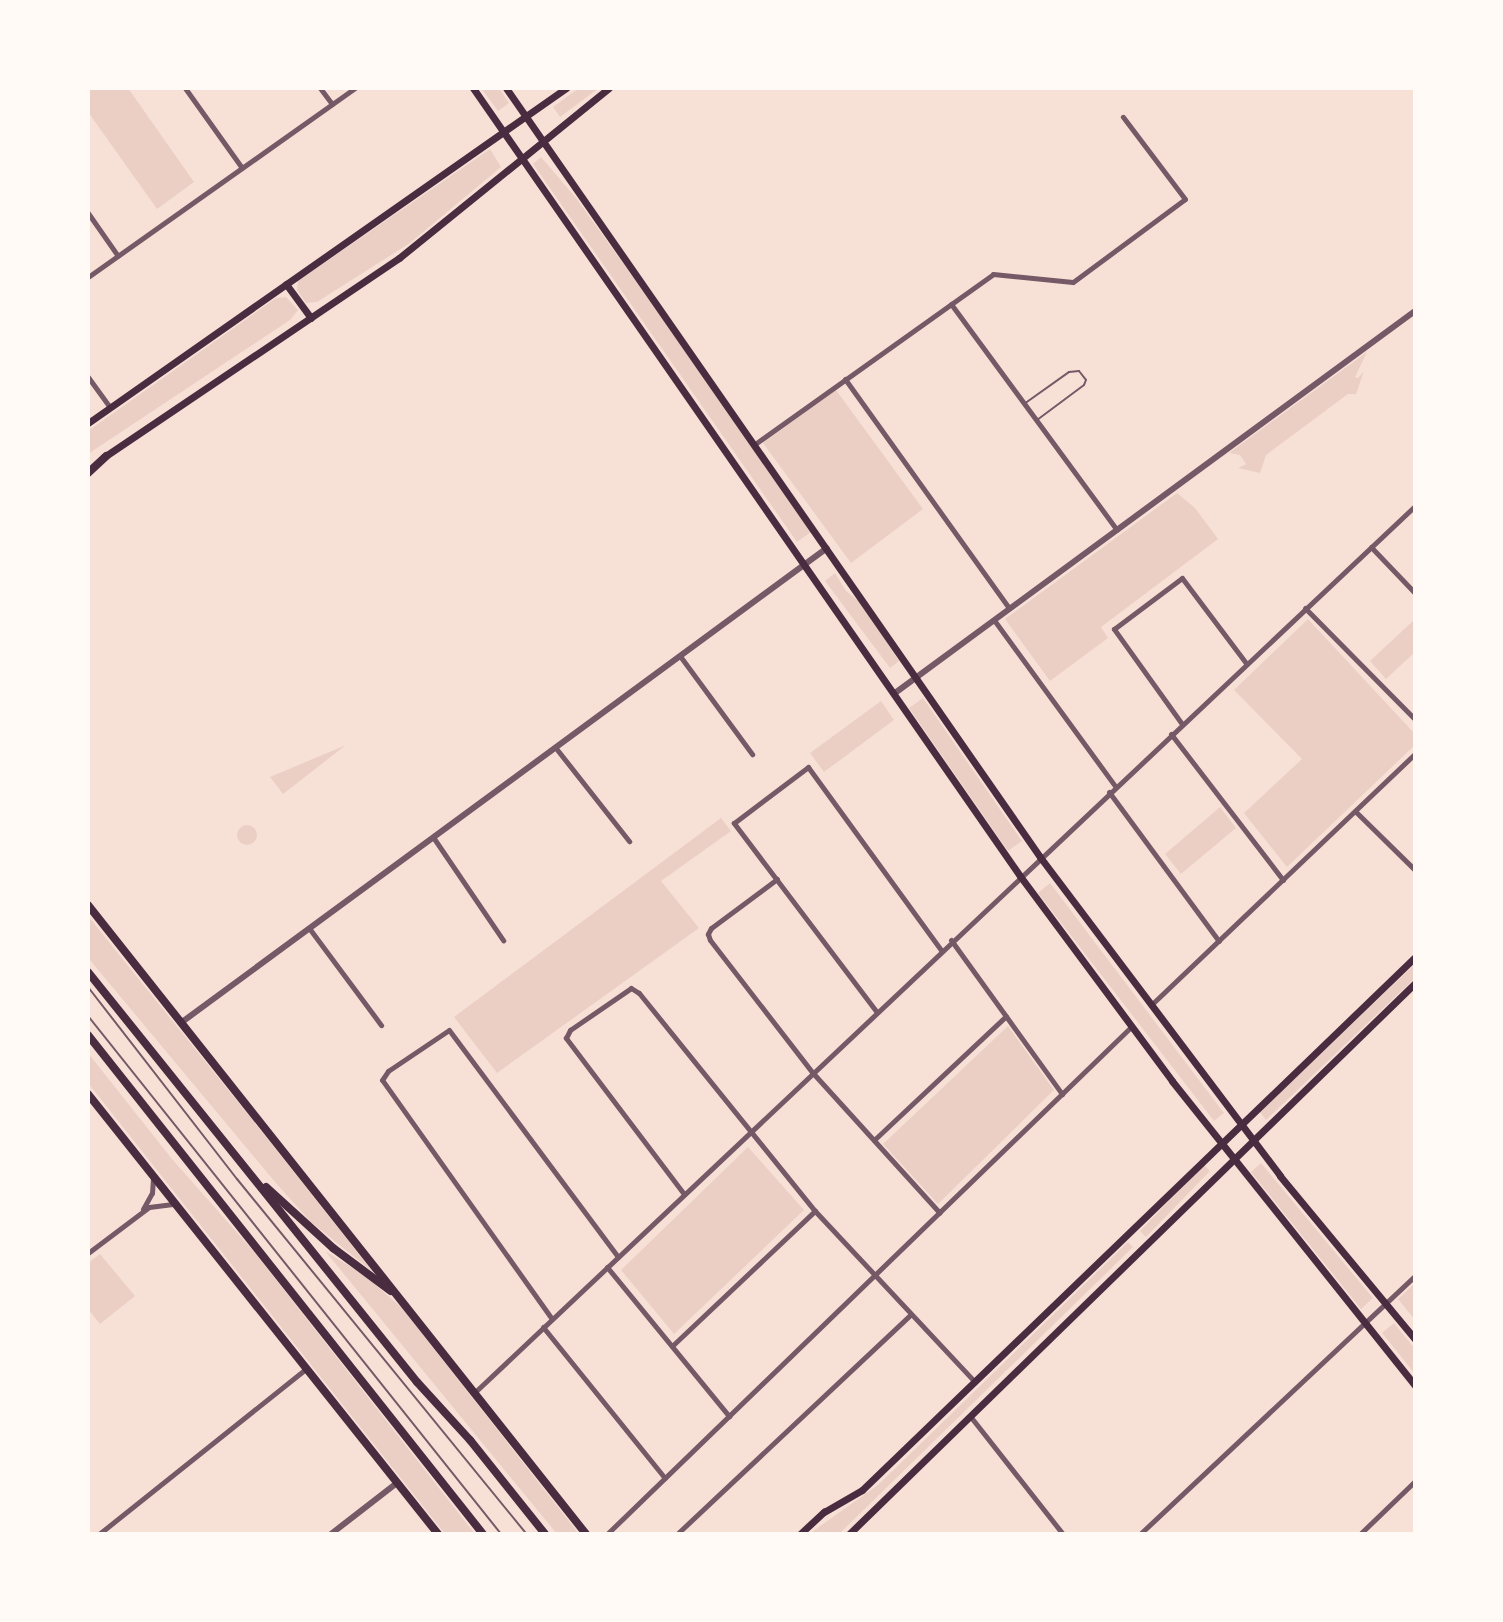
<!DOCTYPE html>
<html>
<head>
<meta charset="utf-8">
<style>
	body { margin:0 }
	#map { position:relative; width:1503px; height:1622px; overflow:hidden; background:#f7e1d7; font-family:"Playfair Display",serif }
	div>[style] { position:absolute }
	.green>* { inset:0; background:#ebcfc5 }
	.round { border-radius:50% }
	.service>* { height:2px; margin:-1px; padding:0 1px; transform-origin:1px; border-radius:1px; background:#755966 }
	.minor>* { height:5px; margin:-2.5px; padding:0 2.5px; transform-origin:2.5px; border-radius:2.5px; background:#755966 }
	.tertiary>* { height:6px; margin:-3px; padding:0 3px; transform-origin:3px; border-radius:3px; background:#755966 }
	.secondary>* { height:7px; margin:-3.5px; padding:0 3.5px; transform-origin:3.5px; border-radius:3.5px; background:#4a2c40 }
	.primary>* { height:7px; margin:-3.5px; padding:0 3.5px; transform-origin:3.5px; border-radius:3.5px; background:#4a2c40 }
	.trunk>* { height:8px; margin:-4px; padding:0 4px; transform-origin:4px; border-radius:4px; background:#4a2c40 }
	span { translate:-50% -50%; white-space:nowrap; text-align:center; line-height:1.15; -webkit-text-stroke:6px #fffaf5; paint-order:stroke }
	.frame { position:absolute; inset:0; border:90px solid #fffaf5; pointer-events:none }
</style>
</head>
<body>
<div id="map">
	<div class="green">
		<div style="clip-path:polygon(88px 88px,128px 88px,194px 182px,157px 209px,88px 112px)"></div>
		<div style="clip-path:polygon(481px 88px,499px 88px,509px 103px,498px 111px)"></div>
		<div style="clip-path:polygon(579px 88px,599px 88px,560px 117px,553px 107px)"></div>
		<div style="clip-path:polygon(490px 149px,501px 167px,410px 243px,317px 302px,306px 303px,297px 290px,298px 281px)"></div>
		<div style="clip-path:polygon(541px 157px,576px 198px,681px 344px,811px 532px,797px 542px,533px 164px)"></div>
		<div style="clip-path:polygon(286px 297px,298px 310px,290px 320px,88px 454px,88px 431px,276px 298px)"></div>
		<div style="clip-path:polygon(1367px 352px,1355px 377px,1358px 378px,1364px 371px,1356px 394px,1348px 394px,1266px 455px,1260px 473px,1238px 468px,1246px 464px,1240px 455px,1229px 453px)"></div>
		<div style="clip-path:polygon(836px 390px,923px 509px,851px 563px,763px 443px)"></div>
		<div style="clip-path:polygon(1177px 493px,1195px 508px,1218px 539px,1101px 627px,1108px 638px,1050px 681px,1005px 619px)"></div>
		<div style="clip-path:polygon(835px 573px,846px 591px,861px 603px,899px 661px,890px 668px,825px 581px)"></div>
		<div style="clip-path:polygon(1308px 619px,1415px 734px,1415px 745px,1287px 867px,1244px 813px,1302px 759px,1234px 690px)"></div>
		<div style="clip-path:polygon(1415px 619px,1415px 652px,1386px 679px,1370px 661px)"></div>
		<div style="clip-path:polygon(923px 698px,1022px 841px,1008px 851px,909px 708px)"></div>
		<div style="clip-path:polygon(881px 701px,894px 720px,824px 772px,810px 753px)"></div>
		<div style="clip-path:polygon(346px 745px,283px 794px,270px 777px)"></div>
		<div style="clip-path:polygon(1220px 807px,1236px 828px,1181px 874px,1165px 854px)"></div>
		<div style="clip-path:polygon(721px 818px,731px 831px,661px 881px,699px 928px,497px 1073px,454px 1017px)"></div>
		<div class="round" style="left:237px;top:825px;width:20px;height:20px"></div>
		<div style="clip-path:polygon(1050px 883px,1224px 1113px,1214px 1121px,1038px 893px)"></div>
		<div style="clip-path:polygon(88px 916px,270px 1142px,373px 1272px,311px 1222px,275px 1182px,89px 959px)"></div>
		<div style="clip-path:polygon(1415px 964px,1415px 978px,1266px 1120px,1260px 1112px)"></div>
		<div style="clip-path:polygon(1008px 1026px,1054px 1090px,938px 1204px,883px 1144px)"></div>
		<div style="clip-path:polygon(88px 1053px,172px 1159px,255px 1253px,475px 1534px,445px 1534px,88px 1083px)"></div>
		<div style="clip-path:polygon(748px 1147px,804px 1210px,674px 1334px,621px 1270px)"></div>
		<div style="clip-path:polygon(1261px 1163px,1373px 1298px,1361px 1309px,1251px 1172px)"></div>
		<div style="clip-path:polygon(1204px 1165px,1210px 1171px,1146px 1237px,1140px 1231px)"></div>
		<div style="clip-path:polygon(1128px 1242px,1133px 1247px,839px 1534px,809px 1534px,878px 1485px)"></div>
		<div style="clip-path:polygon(325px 1251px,364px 1275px,401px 1307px,579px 1534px,557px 1534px)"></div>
		<div style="clip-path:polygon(100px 1254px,135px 1296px,100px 1324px,88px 1309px,88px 1263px)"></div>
		<div style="clip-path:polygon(1415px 1283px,1415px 1320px,1398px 1299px)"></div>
		<div style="clip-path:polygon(1394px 1323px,1415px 1349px,1415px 1374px,1382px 1333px)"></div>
	</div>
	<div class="service">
		<div style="left:1024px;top:404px;width:55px;rotate:-35.4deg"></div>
		<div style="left:1069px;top:372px;width:10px;rotate:-6deg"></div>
		<div style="left:1079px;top:371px;width:11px;rotate:52deg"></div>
		<div style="left:1086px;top:380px;width:5px;rotate:112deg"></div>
		<div style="left:1084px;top:385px;width:59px;rotate:143.3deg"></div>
		<div style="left:88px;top:987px;width:243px;rotate:52.2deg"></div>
		<div style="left:237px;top:1179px;width:458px;rotate:50.8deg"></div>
		<div style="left:88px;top:1016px;width:662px;rotate:51.43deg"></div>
	</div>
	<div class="minor">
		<div style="left:185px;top:88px;width:98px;rotate:54.5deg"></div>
		<div style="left:320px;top:88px;width:20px;rotate:53deg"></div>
		<div style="left:88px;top:213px;width:52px;rotate:55.1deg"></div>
		<div style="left:88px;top:277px;width:327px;rotate:-35.3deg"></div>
		<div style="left:951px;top:304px;width:280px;rotate:53.7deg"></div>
		<div style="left:88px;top:377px;width:37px;rotate:54deg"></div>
		<div style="left:845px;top:379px;width:282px;rotate:54.4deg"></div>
		<div style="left:755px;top:444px;width:292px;rotate:-35.5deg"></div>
		<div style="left:993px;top:274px;width:80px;rotate:5.7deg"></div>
		<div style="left:1073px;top:282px;width:139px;rotate:-36.5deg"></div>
		<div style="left:1185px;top:199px;width:103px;rotate:-127.1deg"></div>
		<div style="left:1371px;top:547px;width:64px;rotate:46.3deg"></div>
		<div style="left:1305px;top:608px;width:156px;rotate:45.3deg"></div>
		<div style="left:994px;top:620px;width:205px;rotate:53.9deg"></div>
		<div style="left:680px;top:656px;width:122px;rotate:53.7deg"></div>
		<div style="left:1182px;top:724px;width:117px;rotate:-125.6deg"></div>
		<div style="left:1114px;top:629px;width:85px;rotate:-36.9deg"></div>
		<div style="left:1182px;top:578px;width:106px;rotate:53deg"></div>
		<div style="left:1171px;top:734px;width:184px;rotate:52.5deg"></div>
		<div style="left:555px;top:747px;width:120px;rotate:51.8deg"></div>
		<div style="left:1109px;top:792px;width:185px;rotate:53.6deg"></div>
		<div style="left:1355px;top:811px;width:84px;rotate:44.5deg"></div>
		<div style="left:433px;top:837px;width:125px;rotate:55.8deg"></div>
		<div style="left:777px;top:879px;width:82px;rotate:143.4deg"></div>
		<div style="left:711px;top:928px;width:7px;rotate:117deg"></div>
		<div style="left:708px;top:934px;width:6px;rotate:72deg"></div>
		<div style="left:710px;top:940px;width:167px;rotate:52.3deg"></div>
		<div style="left:812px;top:1072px;width:190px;rotate:47.8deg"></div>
		<div style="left:309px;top:928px;width:121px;rotate:53.4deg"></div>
		<div style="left:951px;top:940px;width:190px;rotate:54.2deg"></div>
		<div style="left:1151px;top:1005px;width:364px;rotate:-43.6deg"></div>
		<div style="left:876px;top:1011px;width:236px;rotate:-127.1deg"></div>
		<div style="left:734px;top:823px;width:93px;rotate:-37.1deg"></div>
		<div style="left:808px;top:767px;width:226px;rotate:54deg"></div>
		<div style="left:874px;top:1140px;width:181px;rotate:-43.2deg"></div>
		<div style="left:684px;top:1194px;width:196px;rotate:-127.1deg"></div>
		<div style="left:566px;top:1038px;width:9px;rotate:-63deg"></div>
		<div style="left:570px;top:1030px;width:74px;rotate:-34.5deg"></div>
		<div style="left:631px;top:988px;width:9px;rotate:32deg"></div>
		<div style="left:639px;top:993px;width:280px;rotate:51.1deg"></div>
		<div style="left:815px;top:1211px;width:233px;rotate:46.9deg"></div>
		<div style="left:143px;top:1209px;width:18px;rotate:-61deg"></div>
		<div style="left:152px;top:1193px;width:15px;rotate:-86deg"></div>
		<div style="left:88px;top:1253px;width:76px;rotate:-37deg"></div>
		<div style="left:149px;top:1207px;width:26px;rotate:-7deg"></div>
		<div style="left:607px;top:1267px;width:193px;rotate:50.7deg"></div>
		<div style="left:552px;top:1319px;width:293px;rotate:-125.4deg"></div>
		<div style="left:382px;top:1080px;width:11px;rotate:-56deg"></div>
		<div style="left:388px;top:1071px;width:73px;rotate:-33.9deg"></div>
		<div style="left:449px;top:1030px;width:283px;rotate:53.3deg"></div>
		<div style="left:543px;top:1327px;width:194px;rotate:51.1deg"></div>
		<div style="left:672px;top:1346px;width:197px;rotate:-43.4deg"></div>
		<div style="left:475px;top:1392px;width:1292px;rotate:-43.31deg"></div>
		<div style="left:970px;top:1416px;width:150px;rotate:51.8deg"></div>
		<div style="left:99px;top:1534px;width:266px;rotate:-38.6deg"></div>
		<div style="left:607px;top:1534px;width:729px;rotate:-44.06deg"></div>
		<div style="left:677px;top:1534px;width:320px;rotate:-43.2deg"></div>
		<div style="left:1140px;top:1534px;width:377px;rotate:-43.2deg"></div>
		<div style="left:1360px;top:1534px;width:76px;rotate:-43.9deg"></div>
	</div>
	<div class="tertiary">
		<div style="left:895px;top:693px;width:645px;rotate:-36.3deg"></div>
		<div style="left:182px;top:1022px;width:800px;rotate:-36.31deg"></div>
		<div style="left:331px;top:1534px;width:83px;rotate:-37.7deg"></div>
	</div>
	<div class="secondary">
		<div style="left:473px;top:88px;width:959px;rotate:55.23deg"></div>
		<div style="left:1020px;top:876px;width:255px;rotate:53.4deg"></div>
		<div style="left:1172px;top:1081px;width:389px;rotate:51.4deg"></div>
		<div style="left:506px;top:88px;width:936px;rotate:55.22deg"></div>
		<div style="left:1040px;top:857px;width:399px;rotate:53deg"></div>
		<div style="left:1280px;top:1176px;width:212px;rotate:50.4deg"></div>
		<div style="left:800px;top:1534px;width:33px;rotate:-43deg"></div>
		<div style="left:824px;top:1512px;width:44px;rotate:-30.1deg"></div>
		<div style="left:862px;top:1490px;width:768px;rotate:-43.94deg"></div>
		<div style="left:849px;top:1534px;width:790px;rotate:-44.23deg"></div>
	</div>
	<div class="primary">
		<div style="left:286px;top:284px;width:42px;rotate:53.7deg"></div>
		<div style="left:88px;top:423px;width:584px;rotate:-35.02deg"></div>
		<div style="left:104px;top:457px;width:356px;rotate:-34deg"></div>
		<div style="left:399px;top:258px;width:270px;rotate:-39deg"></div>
	</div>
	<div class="trunk">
		<div style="left:88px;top:473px;width:25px;rotate:-43deg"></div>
		<div style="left:88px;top:905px;width:802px;rotate:51.63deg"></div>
		<div style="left:88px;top:972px;width:526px;rotate:51.26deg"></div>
		<div style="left:417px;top:1382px;width:79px;rotate:47.6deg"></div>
		<div style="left:470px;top:1440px;width:120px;rotate:51.4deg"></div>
		<div style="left:88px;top:1035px;width:636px;rotate:51.64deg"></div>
		<div style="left:88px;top:1094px;width:562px;rotate:51.5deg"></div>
		<div style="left:266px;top:1187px;width:91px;rotate:42.3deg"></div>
		<div style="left:333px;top:1248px;width:72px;rotate:36.6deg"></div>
	</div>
	<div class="frame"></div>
</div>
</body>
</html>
